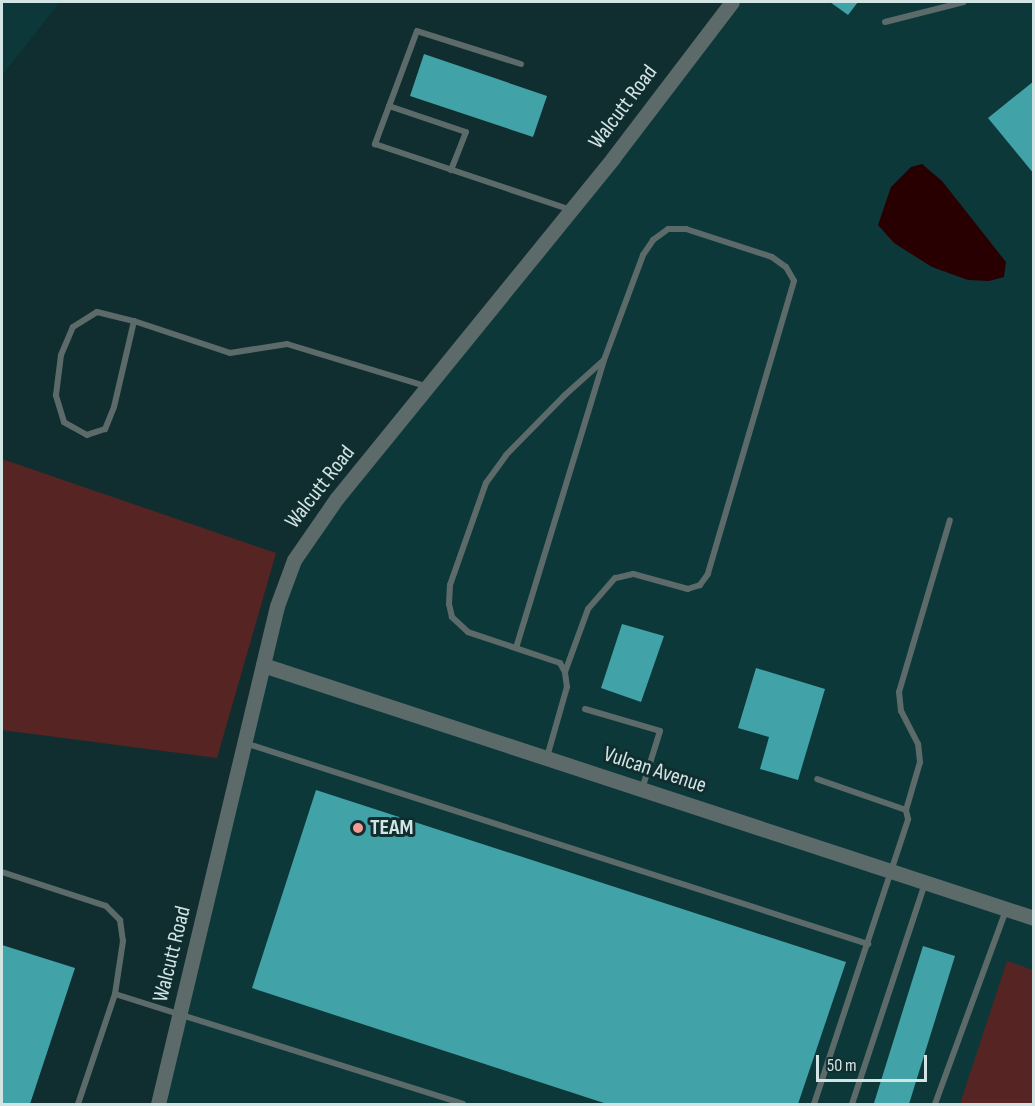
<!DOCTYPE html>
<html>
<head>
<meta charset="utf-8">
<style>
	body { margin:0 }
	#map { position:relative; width:1035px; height:1106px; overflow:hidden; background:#102e2f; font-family:"Sofia Sans Condensed",sans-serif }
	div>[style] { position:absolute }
	.built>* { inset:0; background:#0d383a }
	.green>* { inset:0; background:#562523 }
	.water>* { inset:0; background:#280002 }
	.building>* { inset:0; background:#41a2a7 }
	.service>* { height:6px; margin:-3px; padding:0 3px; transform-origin:3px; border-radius:3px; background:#5d6a6a }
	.tertiary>* { height:15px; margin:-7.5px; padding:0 7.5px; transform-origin:7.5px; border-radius:7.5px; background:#5d6a6a }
	.dots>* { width:16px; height:16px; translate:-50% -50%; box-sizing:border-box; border:3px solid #102e2f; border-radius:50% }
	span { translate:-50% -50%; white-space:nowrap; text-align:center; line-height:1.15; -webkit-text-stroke:6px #102e2f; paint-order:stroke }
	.street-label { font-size:22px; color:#d3e4e4 }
	.poi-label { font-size:22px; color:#d3e4e4; font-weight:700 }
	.left { translate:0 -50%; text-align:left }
	.frame { position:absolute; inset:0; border:3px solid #d3e4e4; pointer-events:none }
	.scale { position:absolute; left:816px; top:1055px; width:111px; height:27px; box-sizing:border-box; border:3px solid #d3e4e4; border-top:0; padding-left:8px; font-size:18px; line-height:21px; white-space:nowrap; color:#d3e4e4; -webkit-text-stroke:4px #102e2f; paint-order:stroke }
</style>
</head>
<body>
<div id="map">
	<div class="built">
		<div style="clip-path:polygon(2px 2px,60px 2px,2px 75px)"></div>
		<div style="clip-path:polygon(732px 2px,1033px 2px,1033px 1104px,158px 1104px,294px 560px)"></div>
	</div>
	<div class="green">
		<div style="clip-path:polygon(2px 459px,276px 553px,217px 758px,2px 730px)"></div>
		<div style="clip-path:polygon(1007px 961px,1033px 970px,1033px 1104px,960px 1104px)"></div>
	</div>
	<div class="water">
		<div style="clip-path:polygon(922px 164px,942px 181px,1006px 262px,1004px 277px,989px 281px,968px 280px,932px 267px,894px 243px,878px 225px,891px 187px,911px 167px)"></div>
	</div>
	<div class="building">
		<div style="clip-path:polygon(830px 2px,858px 2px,848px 15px)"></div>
		<div style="clip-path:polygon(424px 54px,547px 96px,533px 137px,410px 96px)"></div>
		<div style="clip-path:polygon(1034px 81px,1034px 174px,988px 118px)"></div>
		<div style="clip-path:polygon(622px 624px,664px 636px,641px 702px,601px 688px)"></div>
		<div style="clip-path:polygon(756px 668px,825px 689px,798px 780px,760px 769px,769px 737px,738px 728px)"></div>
		<div style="clip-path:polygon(316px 790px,846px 962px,798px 1104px,607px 1104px,252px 988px)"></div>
		<div style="clip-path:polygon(2px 945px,75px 968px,30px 1104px,2px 1104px)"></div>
		<div style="clip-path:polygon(923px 946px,955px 956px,909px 1104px,877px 1104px,874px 1103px)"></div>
	</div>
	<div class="service">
		<div style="left:885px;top:22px;width:81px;rotate:-14.2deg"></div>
		<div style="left:521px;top:64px;width:109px;rotate:-162.4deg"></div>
		<div style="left:417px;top:31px;width:121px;rotate:110.4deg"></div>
		<div style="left:375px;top:144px;width:207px;rotate:18.6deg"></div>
		<div style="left:389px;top:106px;width:81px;rotate:18.7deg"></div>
		<div style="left:466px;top:132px;width:41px;rotate:111.5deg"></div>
		<div style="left:134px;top:321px;width:88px;rotate:103.1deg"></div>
		<div style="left:114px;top:407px;width:24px;rotate:112deg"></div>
		<div style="left:105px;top:429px;width:19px;rotate:162deg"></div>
		<div style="left:87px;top:435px;width:26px;rotate:-151deg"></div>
		<div style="left:64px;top:422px;width:28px;rotate:-107deg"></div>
		<div style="left:56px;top:395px;width:40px;rotate:-82.9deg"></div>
		<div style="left:61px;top:355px;width:30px;rotate:-67deg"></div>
		<div style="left:73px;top:327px;width:28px;rotate:-32deg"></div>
		<div style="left:97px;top:312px;width:38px;rotate:14deg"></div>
		<div style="left:134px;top:321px;width:101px;rotate:18.4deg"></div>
		<div style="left:230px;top:353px;width:58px;rotate:-9deg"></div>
		<div style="left:287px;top:344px;width:144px;rotate:16.9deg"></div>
		<div style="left:516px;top:648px;width:300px;rotate:-73deg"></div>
		<div style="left:585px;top:709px;width:78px;rotate:16.3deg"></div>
		<div style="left:660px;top:731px;width:61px;rotate:107.2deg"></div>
		<div style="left:245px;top:743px;width:655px;rotate:17.88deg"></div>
		<div style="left:547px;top:757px;width:73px;rotate:-74.1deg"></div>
		<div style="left:567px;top:687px;width:15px;rotate:-98deg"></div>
		<div style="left:565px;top:672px;width:10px;rotate:-119deg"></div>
		<div style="left:560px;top:663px;width:97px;rotate:-161.4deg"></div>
		<div style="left:468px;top:632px;width:22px;rotate:-137deg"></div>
		<div style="left:452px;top:617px;width:13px;rotate:-103deg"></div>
		<div style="left:449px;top:604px;width:19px;rotate:-87deg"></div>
		<div style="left:450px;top:585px;width:108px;rotate:-70.6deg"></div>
		<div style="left:486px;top:483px;width:34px;rotate:-54deg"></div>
		<div style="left:506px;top:455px;width:84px;rotate:-45.5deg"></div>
		<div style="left:565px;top:395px;width:52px;rotate:-41.9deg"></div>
		<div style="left:604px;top:360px;width:112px;rotate:-69.6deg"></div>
		<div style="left:643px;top:255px;width:18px;rotate:-56deg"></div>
		<div style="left:653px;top:240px;width:19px;rotate:-36deg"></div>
		<div style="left:668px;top:229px;width:18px"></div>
		<div style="left:686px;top:229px;width:90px;rotate:18deg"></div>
		<div style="left:772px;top:257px;width:17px;rotate:36deg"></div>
		<div style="left:786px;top:267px;width:16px;rotate:60deg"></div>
		<div style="left:794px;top:281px;width:305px;rotate:106.4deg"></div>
		<div style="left:708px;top:574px;width:14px;rotate:126deg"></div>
		<div style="left:700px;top:585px;width:13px;rotate:162deg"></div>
		<div style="left:688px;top:589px;width:57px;rotate:-164.7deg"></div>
		<div style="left:633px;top:574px;width:18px;rotate:167deg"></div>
		<div style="left:615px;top:578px;width:41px;rotate:131.1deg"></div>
		<div style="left:588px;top:609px;width:67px;rotate:110.1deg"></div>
		<div style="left:906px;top:810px;width:50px;rotate:-73.7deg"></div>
		<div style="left:920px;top:762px;width:18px;rotate:-96deg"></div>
		<div style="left:918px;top:744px;width:37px;rotate:-117deg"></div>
		<div style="left:901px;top:711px;width:19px;rotate:-96deg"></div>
		<div style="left:899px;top:692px;width:179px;rotate:-73.5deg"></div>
		<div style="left:2px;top:872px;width:109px;rotate:18.1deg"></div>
		<div style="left:106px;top:906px;width:20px;rotate:45deg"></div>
		<div style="left:120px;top:920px;width:21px;rotate:82deg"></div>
		<div style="left:123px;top:941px;width:54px;rotate:98.6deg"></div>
		<div style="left:115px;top:994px;width:365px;rotate:17.5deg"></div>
		<div style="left:78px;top:1104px;width:116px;rotate:-71.4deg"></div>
		<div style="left:814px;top:1104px;width:300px;rotate:-71.7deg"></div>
		<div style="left:908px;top:819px;width:9px;rotate:-103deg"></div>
		<div style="left:906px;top:810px;width:94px;rotate:-160.8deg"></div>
		<div style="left:852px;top:1104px;width:233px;rotate:-71.7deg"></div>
		<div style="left:935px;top:1104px;width:207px;rotate:-69.9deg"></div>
	</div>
	<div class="tertiary">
		<div style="left:263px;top:665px;width:811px;rotate:18.17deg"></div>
		<div style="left:158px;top:1104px;width:512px;rotate:-76.56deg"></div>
		<div style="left:277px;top:606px;width:49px;rotate:-69.7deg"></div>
		<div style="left:294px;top:560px;width:75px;rotate:-55.3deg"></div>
		<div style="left:337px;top:498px;width:438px;rotate:-50.9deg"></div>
		<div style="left:613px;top:158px;width:196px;rotate:-52.7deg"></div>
	</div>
	<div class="dots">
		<div style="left:358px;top:828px;background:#f59c95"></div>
	</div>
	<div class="street-label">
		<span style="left:623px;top:107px;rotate:-53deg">Walcutt Road</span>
		<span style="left:320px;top:487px;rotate:-52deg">Walcutt Road</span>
		<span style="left:655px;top:770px;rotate:18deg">Vulcan Avenue</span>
		<span style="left:172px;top:954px;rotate:-76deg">Walcutt Road</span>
	</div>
	<div class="poi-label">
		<span class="left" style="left:370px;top:828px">TEAM</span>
	</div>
	<div class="frame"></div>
	<div class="scale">50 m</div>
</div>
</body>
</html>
